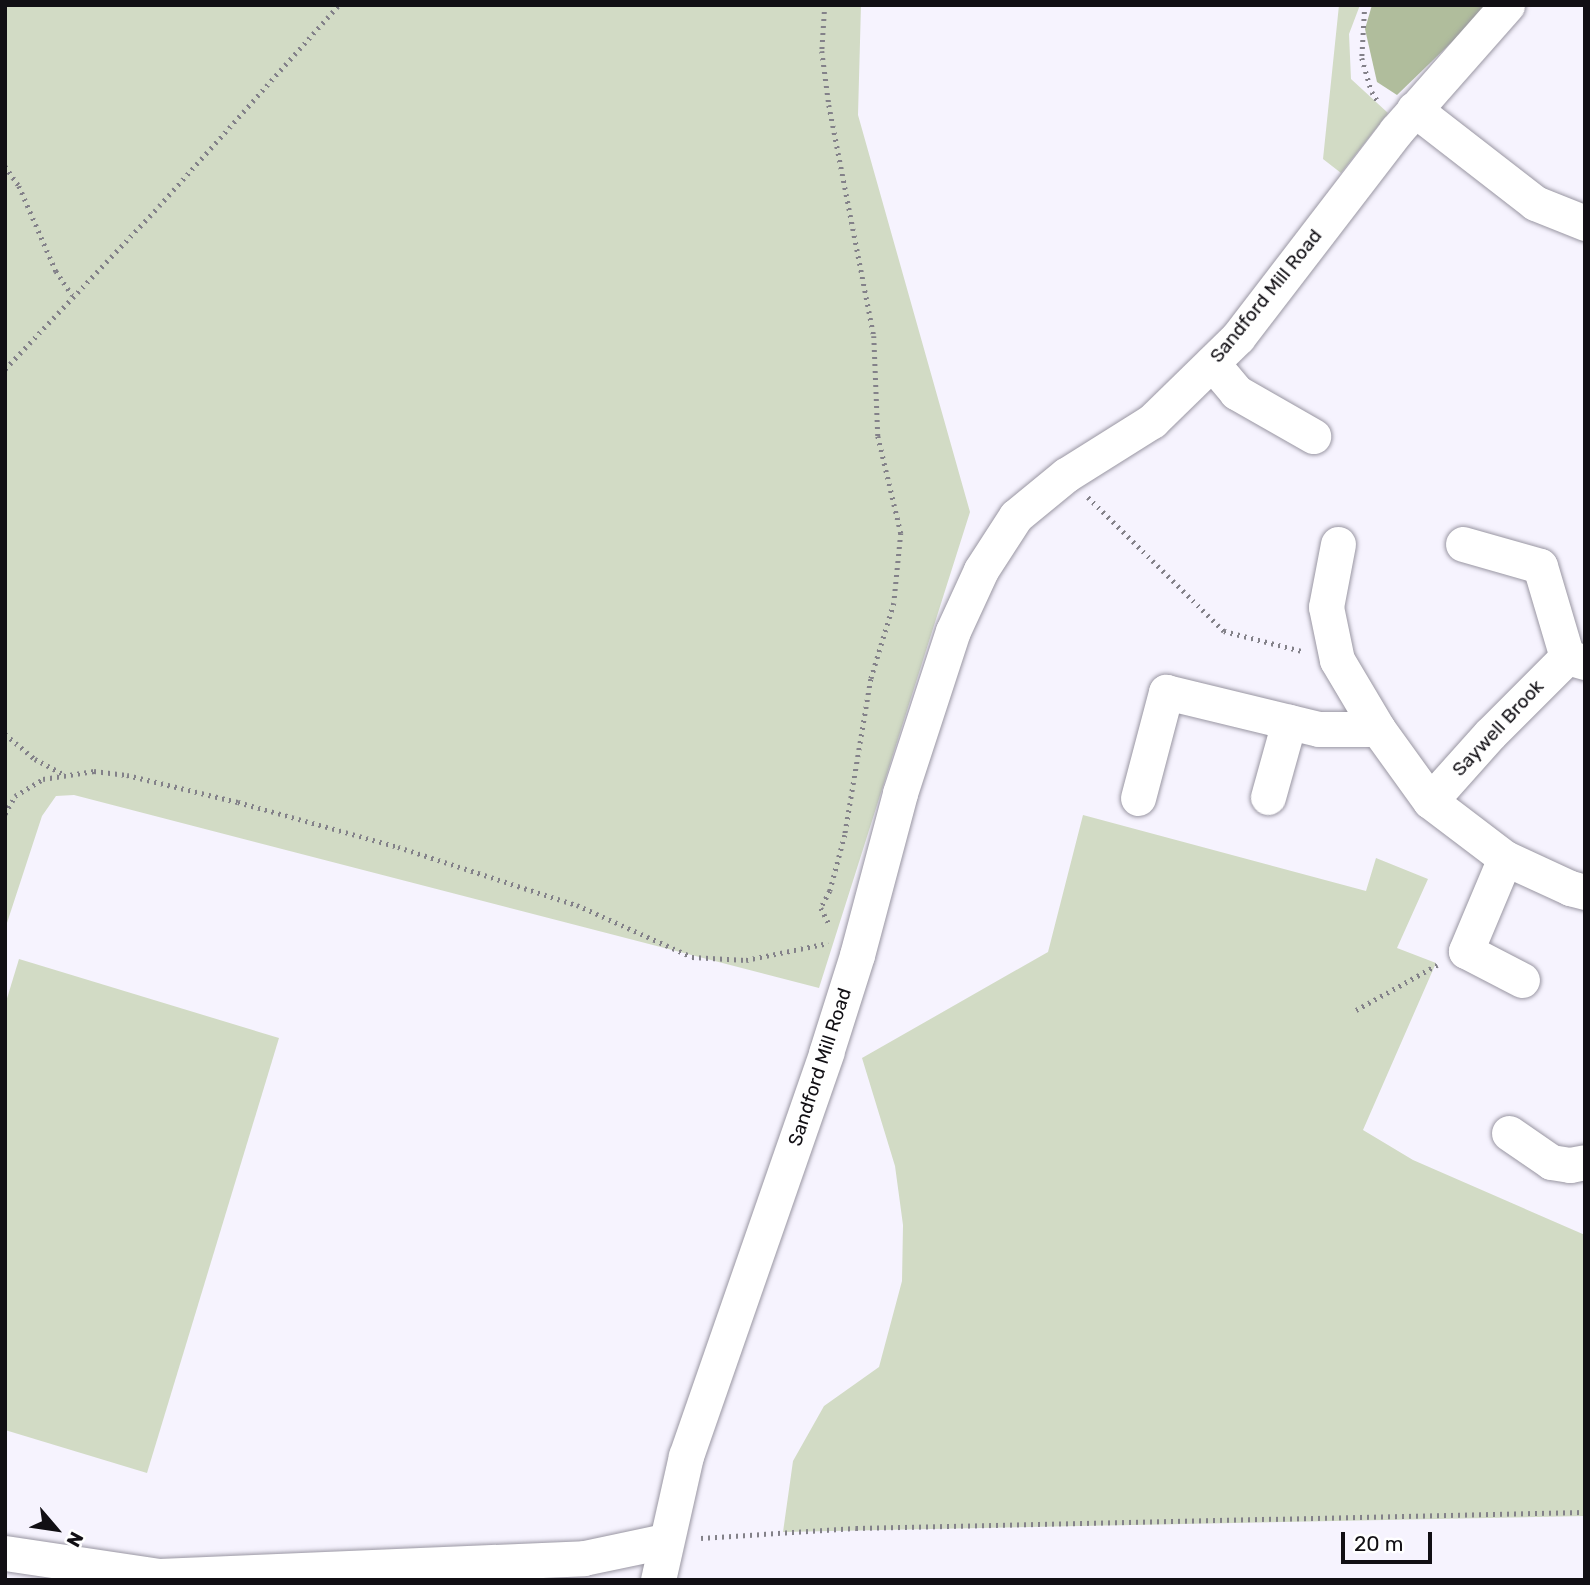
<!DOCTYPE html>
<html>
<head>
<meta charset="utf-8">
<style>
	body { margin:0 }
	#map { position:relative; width:1590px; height:1585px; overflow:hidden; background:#f6f3fe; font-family:Rubik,sans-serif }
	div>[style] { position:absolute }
	.green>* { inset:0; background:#d2dbc5 }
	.forest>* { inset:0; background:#b0bd9c }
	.path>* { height:4.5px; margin-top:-2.25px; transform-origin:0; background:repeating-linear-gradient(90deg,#838189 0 2px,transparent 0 7px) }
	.roads { filter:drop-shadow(0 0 2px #9996a2) drop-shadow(0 0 2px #9996a2) }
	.minor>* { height:35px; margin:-17.5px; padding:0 17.5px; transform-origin:17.5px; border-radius:17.5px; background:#fff }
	span { translate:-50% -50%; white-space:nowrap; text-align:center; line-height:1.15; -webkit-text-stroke:6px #fff; paint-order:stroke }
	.street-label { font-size:19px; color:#110f14 }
	.frame { position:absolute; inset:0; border:7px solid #110f14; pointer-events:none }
	.north { position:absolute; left:21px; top:1494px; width:70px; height:70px; -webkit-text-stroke:5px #fff; paint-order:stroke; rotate:119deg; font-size:19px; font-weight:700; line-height:28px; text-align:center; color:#110f14 }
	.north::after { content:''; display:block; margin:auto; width:24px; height:32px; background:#110f14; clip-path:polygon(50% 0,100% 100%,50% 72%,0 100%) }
	.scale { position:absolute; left:1341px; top:1532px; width:91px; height:32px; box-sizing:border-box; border:4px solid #110f14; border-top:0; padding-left:9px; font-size:21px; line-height:24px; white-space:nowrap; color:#110f14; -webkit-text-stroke:5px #fff; paint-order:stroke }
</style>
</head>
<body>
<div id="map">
	<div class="green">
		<div style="clip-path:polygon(5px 5px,861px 5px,858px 115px,970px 512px,819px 988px,74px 795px,56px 796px,42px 816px,5px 929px)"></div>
		<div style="clip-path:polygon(1339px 5px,1360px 5px,1349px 34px,1351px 79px,1388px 113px,1341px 173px,1323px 159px)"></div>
		<div style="clip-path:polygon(1083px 815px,1366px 891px,1376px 858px,1428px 879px,1397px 948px,1436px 963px,1363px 1130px,1413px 1160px,1585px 1235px,1585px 1516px,783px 1532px,793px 1461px,824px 1406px,879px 1367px,902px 1281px,903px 1225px,895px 1166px,862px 1058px,1048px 952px)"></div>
		<div style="clip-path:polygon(19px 959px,279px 1038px,147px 1473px,5px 1430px,5px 1005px)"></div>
	</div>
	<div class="forest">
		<div style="clip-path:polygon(1372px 5px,1490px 5px,1397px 95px,1377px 82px,1365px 29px)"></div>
	</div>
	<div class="path">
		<div style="left:825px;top:5px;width:46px;rotate:93.7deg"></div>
		<div style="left:822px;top:51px;width:54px;rotate:82.6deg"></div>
		<div style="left:829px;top:105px;width:235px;rotate:79deg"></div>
		<div style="left:874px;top:336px;width:100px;rotate:87.7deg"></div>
		<div style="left:878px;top:436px;width:100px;rotate:76.7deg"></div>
		<div style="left:901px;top:533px;width:70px;rotate:95.7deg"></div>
		<div style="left:894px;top:603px;width:79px;rotate:106.8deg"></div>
		<div style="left:871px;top:679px;width:158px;rotate:99.5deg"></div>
		<div style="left:845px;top:835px;width:58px;rotate:105deg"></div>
		<div style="left:830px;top:891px;width:19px;rotate:118deg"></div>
		<div style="left:821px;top:908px;width:20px;rotate:63deg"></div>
		<div style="left:1365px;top:5px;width:53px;rotate:93.2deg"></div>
		<div style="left:1362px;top:58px;width:35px;rotate:74deg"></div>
		<div style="left:1372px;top:92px;width:13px;rotate:58deg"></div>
		<div style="left:5px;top:166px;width:24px;rotate:55deg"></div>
		<div style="left:19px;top:186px;width:93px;rotate:66.5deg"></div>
		<div style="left:56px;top:271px;width:29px;rotate:56deg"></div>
		<div style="left:5px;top:369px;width:224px;rotate:-46.6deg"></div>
		<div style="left:159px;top:206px;width:270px;rotate:-48.2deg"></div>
		<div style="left:1088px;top:497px;width:191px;rotate:44.6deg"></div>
		<div style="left:1224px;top:631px;width:81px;rotate:14.4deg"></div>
		<div style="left:5px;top:734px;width:39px;rotate:40deg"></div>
		<div style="left:35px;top:759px;width:34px;rotate:28deg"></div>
		<div style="left:5px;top:814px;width:21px;rotate:-61deg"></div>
		<div style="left:15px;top:796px;width:33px;rotate:-31deg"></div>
		<div style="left:43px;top:779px;width:52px;rotate:-8.9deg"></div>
		<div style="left:94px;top:771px;width:33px;rotate:7deg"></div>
		<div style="left:127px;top:775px;width:114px;rotate:13.7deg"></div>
		<div style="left:238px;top:802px;width:166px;rotate:15.7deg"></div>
		<div style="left:398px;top:847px;width:188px;rotate:18deg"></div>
		<div style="left:577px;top:905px;width:126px;rotate:24.3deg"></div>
		<div style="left:692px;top:957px;width:54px;rotate:3.2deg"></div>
		<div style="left:746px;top:960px;width:84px;rotate:-11.7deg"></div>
		<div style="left:1356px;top:1010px;width:93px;rotate:-29.1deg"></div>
		<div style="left:701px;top:1538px;width:155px;rotate:-3.7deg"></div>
		<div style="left:856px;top:1528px;width:729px;rotate:-1.26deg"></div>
	</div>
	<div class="roads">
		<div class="minor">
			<div style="left:1414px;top:109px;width:153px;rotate:37.8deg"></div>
			<div style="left:1535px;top:203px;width:54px;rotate:21.8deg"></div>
			<div style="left:1212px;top:363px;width:38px;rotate:50deg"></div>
			<div style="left:1236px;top:392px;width:89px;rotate:29.7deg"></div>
			<div style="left:1338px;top:544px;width:64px;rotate:100.8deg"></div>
			<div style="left:1326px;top:607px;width:54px;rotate:78.3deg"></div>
			<div style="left:1337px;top:660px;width:80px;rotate:59.3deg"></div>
			<div style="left:1378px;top:729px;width:89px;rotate:54.2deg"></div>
			<div style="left:1430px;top:801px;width:94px;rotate:37.2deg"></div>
			<div style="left:1505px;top:858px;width:72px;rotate:24.8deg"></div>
			<div style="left:1570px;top:888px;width:16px;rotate:15deg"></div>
			<div style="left:1463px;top:544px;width:80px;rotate:15.9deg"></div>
			<div style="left:1540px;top:566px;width:95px;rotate:73.5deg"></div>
			<div style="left:1268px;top:797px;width:78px;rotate:-74.4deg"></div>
			<div style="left:1138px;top:798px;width:110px;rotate:-75.2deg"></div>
			<div style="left:1166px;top:692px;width:157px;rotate:13.6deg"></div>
			<div style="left:1319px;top:729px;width:59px"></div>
			<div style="left:1430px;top:801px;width:90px;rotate:-48.2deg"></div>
			<div style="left:1490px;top:734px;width:109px;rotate:-45deg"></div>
			<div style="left:1567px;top:657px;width:19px;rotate:16deg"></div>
			<div style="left:1505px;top:858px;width:101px;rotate:112.8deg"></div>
			<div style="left:1466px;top:951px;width:63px;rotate:27.4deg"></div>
			<div style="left:1509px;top:1133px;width:51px;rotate:34.6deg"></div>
			<div style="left:1551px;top:1162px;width:19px;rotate:9deg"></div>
			<div style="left:1570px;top:1165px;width:15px;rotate:-11deg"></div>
			<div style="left:5px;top:1553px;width:156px;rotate:8.5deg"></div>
			<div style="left:159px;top:1576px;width:425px;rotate:-2.4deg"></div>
			<div style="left:584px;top:1558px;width:83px;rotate:-11.9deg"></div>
			<div style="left:658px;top:1580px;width:127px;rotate:-77.3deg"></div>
			<div style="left:686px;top:1456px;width:427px;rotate:-70.8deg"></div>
			<div style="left:826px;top:1053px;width:103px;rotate:-72.4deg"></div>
			<div style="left:857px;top:955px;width:168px;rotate:-75.1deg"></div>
			<div style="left:900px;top:793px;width:170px;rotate:-71.9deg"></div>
			<div style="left:953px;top:631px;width:67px;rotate:-65.3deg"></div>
			<div style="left:981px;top:570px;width:64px;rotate:-57.1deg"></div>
			<div style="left:1016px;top:516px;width:65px;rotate:-39.4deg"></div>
			<div style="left:1066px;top:475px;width:102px;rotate:-32.1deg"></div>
			<div style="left:1152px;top:421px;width:120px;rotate:-44.3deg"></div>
			<div style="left:1238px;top:337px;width:260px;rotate:-52.5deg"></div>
			<div style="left:1396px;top:131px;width:168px;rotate:-48.6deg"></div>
		</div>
	</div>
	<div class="street-label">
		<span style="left:1266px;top:296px;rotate:-51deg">Sandford Mill Road</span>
		<span style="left:1498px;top:728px;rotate:-47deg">Saywell Brook</span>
		<span style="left:820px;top:1067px;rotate:-72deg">Sandford Mill Road</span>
	</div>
	<div class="frame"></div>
	<div class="north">N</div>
	<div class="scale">20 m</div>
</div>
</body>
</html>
